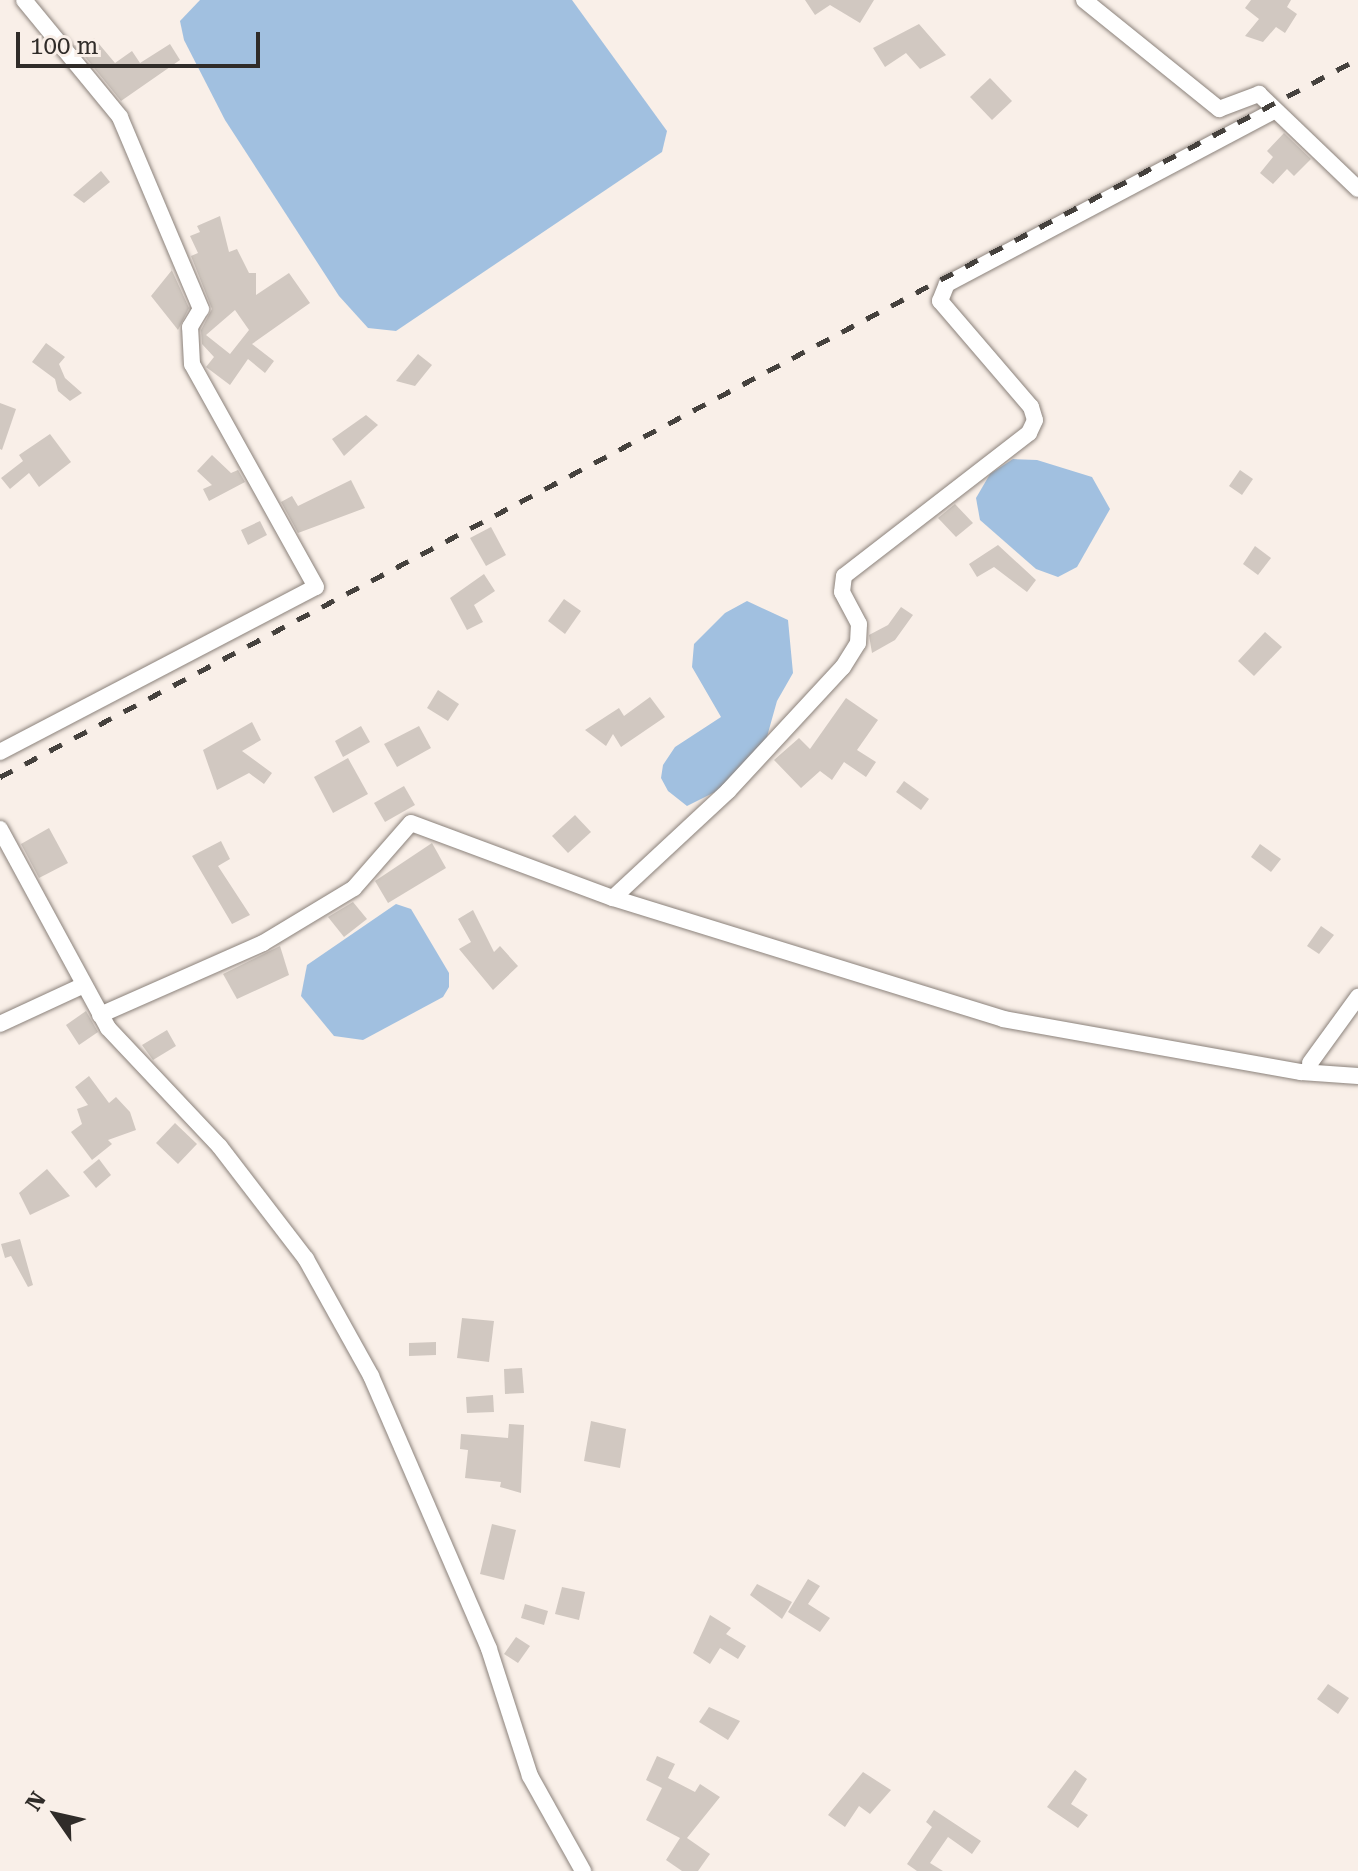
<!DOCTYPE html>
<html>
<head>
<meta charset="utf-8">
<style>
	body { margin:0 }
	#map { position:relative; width:1358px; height:1871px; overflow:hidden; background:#f9efe8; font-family:"Roboto Serif",serif }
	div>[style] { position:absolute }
	.water>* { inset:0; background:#a1c0e0 }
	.building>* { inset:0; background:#d1c8c1 }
	.roads { filter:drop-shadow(0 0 2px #8b827b) drop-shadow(0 0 2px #8b827b) }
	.minor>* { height:16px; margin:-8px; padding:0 8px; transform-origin:8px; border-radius:8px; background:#fff }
	.rail>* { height:5px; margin-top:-2.5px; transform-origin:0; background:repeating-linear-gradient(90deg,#45413d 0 14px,transparent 0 28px) }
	span { translate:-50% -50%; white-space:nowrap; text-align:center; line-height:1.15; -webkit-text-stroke:6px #f9efe8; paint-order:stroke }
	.north { position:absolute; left:16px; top:1775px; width:80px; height:80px; -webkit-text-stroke:6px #f9efe8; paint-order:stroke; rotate:304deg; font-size:22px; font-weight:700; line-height:32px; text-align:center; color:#302c29 }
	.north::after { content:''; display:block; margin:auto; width:28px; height:36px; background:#302c29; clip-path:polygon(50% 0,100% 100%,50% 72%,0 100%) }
	.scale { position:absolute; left:16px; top:32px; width:244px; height:36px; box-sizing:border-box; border:4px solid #302c29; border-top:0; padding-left:10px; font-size:24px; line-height:28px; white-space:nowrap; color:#302c29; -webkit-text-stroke:6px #f9efe8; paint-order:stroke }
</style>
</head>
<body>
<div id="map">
	<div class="water">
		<div style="clip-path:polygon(200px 0,572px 0,667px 131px,662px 152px,396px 331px,368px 328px,339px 296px,225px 120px,184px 40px,180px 21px)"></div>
		<div style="clip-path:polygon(1013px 459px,1037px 460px,1092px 477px,1110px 509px,1077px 567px,1058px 577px,1036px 569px,980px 520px,976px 498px,990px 474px)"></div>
		<div style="clip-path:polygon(747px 601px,788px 620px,793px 673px,777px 701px,763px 751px,725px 787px,687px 806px,668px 791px,661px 778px,663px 765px,675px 747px,721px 717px,692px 667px,694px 644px,725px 613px)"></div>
		<div style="clip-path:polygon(396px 904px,411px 909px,449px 973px,449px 987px,443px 997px,363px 1040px,334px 1036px,301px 996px,307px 965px)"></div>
	</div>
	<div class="building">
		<div style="clip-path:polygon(805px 0,874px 0,860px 23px,830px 5px,815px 15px)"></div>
		<div style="clip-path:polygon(1251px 0,1291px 0,1287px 7px,1297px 14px,1285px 33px,1276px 27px,1263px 42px,1245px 36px,1259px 19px,1245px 8px)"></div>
		<div style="clip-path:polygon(919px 24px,946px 55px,920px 69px,906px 53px,885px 67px,873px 48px)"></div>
		<div style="clip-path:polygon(94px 38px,115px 63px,132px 51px,140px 63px,170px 44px,180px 60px,121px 101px,77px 47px)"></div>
		<div style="clip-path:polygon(990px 78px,1012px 101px,992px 120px,970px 97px)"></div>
		<div style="clip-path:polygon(1284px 133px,1311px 159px,1294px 176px,1287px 169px,1273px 184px,1260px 173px,1273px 157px,1267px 151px)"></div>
		<div style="clip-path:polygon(101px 171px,110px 182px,84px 203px,73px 195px)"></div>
		<div style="clip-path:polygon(evenodd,220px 216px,229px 252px,237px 249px,249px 273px,256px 273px,256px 295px,289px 273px,310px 303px,252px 344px,274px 361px,265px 373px,248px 359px,230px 385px,206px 367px,214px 357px,202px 344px,201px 330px,212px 309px,191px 256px,198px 253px,190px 236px,200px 232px,197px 226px,220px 216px,235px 310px,249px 330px,230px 354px,206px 335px,235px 310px)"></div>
		<div style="clip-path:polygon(169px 264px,189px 308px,178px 330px,151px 296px,172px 270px)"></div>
		<div style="clip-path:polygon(46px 343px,65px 357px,59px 364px,65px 378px,82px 393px,70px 401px,58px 391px,55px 379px,32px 362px)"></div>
		<div style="clip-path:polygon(418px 354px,432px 365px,415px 386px,396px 381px)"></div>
		<div style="clip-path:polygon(0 403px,16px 409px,2px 450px,0 449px)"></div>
		<div style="clip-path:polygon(366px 415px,378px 425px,344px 456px,332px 439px)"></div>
		<div style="clip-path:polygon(50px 434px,71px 462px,39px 487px,29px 473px,10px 489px,1px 478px,23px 461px,19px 455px)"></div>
		<div style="clip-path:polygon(212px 455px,231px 473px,238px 470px,245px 482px,209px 501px,203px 489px,212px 485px,197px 471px)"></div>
		<div style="clip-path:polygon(1240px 470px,1253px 479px,1242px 495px,1229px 486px)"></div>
		<div style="clip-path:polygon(351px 480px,365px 508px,298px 533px,281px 502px,292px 496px,298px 506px)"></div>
		<div style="clip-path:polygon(955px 504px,973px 523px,956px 537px,938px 518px)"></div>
		<div style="clip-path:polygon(260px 521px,267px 535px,248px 545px,241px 530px)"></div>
		<div style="clip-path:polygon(491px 527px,506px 555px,486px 566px,470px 538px)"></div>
		<div style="clip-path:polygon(998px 545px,1036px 580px,1027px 592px,994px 567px,977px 577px,969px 564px)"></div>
		<div style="clip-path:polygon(1255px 546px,1271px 558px,1258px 575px,1243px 564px)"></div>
		<div style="clip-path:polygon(484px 574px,495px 591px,474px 605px,483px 622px,467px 630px,450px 598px)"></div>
		<div style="clip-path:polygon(564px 599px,581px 611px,565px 634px,548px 621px)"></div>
		<div style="clip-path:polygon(901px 607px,913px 615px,895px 640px,872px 653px,869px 635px,888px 625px)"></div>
		<div style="clip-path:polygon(1265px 632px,1282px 647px,1254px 676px,1238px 661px)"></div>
		<div style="clip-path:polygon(438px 690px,459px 704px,448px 721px,427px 708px)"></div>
		<div style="clip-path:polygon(650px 697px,665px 717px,621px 747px,613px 734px,606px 746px,585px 730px,619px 708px,624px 716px)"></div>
		<div style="clip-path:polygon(846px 698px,878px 720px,857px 750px,876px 762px,866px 777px,844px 762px,832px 780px,820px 771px,801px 788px,774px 760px,799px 738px,810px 749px)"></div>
		<div style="clip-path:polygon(252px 722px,261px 740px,242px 751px,272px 773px,264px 784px,249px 773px,217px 790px,203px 750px)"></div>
		<div style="clip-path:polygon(361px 726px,370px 742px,343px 757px,335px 741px)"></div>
		<div style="clip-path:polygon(419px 726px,431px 748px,397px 767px,384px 744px)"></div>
		<div style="clip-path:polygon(348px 758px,368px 794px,333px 813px,314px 777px)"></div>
		<div style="clip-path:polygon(904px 781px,929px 799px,921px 810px,896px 792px)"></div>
		<div style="clip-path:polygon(404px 786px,415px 805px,385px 822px,374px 803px)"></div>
		<div style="clip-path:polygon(575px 815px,591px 832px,568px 853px,552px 836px)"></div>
		<div style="clip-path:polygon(49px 828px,68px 863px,39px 878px,21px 844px)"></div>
		<div style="clip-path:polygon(221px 841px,230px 859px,218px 866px,250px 915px,232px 924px,192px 856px)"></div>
		<div style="clip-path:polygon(432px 843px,446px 868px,388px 903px,375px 881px)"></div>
		<div style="clip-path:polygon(1260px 844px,1281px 859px,1271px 872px,1251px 857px)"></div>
		<div style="clip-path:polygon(353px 902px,367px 919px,344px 937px,328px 917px)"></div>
		<div style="clip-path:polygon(473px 910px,494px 952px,500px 946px,518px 966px,493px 990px,459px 949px,471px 942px,458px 919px)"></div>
		<div style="clip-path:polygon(1321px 926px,1334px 935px,1319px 954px,1307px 946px)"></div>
		<div style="clip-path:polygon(280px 946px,289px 975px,237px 999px,223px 974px)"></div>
		<div style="clip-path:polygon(86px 1011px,98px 1032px,79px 1045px,66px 1025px)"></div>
		<div style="clip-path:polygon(167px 1030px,176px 1046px,153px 1060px,142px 1045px)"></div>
		<div style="clip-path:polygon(89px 1076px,109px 1103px,116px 1097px,130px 1112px,136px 1130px,108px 1140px,112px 1144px,92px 1160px,71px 1132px,82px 1124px,77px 1109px,88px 1105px,75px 1087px)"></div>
		<div style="clip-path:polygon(175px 1123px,197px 1144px,178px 1164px,156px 1143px)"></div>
		<div style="clip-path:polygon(99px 1159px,111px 1175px,96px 1188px,83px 1172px)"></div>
		<div style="clip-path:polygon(47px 1169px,70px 1196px,30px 1215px,19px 1193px)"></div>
		<div style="clip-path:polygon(20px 1239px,33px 1285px,28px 1287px,11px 1256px,5px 1258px,1px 1244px)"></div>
		<div style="clip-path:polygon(462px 1318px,494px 1321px,489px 1362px,457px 1358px)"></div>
		<div style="clip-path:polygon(436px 1342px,436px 1355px,409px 1356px,409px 1343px)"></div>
		<div style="clip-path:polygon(522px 1368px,524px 1393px,505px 1394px,504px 1369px)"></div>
		<div style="clip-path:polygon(493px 1395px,494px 1412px,467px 1413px,466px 1397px)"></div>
		<div style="clip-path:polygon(591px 1421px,626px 1429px,620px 1468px,584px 1461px)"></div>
		<div style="clip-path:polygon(509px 1424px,524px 1425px,521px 1493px,500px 1487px,501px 1482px,465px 1478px,468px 1450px,460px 1449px,461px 1434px,508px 1438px)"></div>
		<div style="clip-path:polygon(492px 1524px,516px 1530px,504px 1580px,480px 1574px)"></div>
		<div style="clip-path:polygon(808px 1579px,820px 1586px,808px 1604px,830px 1618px,820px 1632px,788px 1612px)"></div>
		<div style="clip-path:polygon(757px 1584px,792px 1602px,782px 1619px,750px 1595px)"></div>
		<div style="clip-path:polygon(562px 1587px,585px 1592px,579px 1620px,555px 1614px)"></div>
		<div style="clip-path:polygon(525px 1604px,548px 1611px,544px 1625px,521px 1618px)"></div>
		<div style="clip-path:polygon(710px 1615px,731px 1628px,726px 1634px,746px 1646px,738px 1659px,720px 1648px,710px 1664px,693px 1653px)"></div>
		<div style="clip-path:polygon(516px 1637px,530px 1646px,518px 1663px,504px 1654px)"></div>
		<div style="clip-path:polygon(1328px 1684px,1349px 1698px,1338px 1714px,1317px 1699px)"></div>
		<div style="clip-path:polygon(709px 1707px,740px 1721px,728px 1740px,699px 1722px)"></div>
		<div style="clip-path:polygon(657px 1756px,675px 1764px,668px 1778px,695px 1792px,700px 1784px,720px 1797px,687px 1838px,710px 1854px,698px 1871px,682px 1871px,666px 1860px,680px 1838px,646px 1820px,662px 1788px,646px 1780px)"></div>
		<div style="clip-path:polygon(1075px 1770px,1087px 1779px,1071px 1804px,1088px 1815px,1078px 1828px,1047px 1807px)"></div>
		<div style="clip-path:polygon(863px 1772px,891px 1790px,870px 1814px,859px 1806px,845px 1827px,828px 1815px)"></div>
		<div style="clip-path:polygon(934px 1810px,981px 1841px,972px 1854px,948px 1837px,930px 1863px,943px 1871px,917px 1871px,907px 1864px,932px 1827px,926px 1822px)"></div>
	</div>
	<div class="roads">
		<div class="minor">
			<div style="left:1084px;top:0;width:174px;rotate:38.9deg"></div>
			<div style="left:1219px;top:109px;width:43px;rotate:-20.6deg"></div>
			<div style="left:1259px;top:94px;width:137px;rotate:43.8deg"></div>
			<div style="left:0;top:752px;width:356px;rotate:-27.6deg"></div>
			<div style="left:316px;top:587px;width:255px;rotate:-119.1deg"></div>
			<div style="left:192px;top:364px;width:37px;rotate:-93deg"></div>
			<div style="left:190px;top:327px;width:21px;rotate:-59deg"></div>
			<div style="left:201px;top:309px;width:208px;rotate:-112.9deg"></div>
			<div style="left:120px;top:117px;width:151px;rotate:-129.4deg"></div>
			<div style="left:0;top:829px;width:226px;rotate:61.5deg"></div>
			<div style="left:108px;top:1028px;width:163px;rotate:46.7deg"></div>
			<div style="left:220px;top:1147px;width:141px;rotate:52.5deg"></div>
			<div style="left:306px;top:1259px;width:134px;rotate:60.9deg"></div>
			<div style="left:371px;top:1376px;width:297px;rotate:66.6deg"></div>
			<div style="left:489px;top:1649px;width:133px;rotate:72.1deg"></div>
			<div style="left:530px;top:1776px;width:109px;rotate:60.8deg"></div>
			<div style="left:613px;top:898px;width:157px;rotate:-42.9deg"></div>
			<div style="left:728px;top:791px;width:169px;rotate:-47.2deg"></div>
			<div style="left:843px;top:667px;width:28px;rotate:-58deg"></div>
			<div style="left:858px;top:643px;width:19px;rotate:-87deg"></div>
			<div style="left:859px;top:624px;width:36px;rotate:-118deg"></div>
			<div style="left:842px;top:592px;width:16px;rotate:-83deg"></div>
			<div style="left:844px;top:576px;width:234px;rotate:-37.7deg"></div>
			<div style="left:1029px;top:433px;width:14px;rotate:-65deg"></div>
			<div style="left:1035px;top:420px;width:14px;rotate:-107deg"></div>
			<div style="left:1031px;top:407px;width:140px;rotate:-130.6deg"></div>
			<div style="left:940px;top:301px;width:18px;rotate:-68deg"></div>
			<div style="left:947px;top:284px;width:371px;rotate:-27.9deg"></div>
			<div style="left:100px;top:1015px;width:178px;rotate:-23.8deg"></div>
			<div style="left:263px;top:943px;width:106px;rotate:-31.1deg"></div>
			<div style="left:354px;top:888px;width:86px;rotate:-48.8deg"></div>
			<div style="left:411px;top:823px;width:215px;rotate:20.4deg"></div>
			<div style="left:613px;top:898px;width:408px;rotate:17.2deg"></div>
			<div style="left:1003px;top:1019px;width:303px;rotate:10.1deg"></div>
			<div style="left:1301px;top:1072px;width:57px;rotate:4deg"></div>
			<div style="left:0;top:1024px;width:90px;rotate:-24.9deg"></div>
			<div style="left:1310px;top:1063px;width:82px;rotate:-54deg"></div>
		</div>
	</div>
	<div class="rail">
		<div style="left:0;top:777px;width:1536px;rotate:-27.87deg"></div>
	</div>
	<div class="north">N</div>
	<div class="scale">100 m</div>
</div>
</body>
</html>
